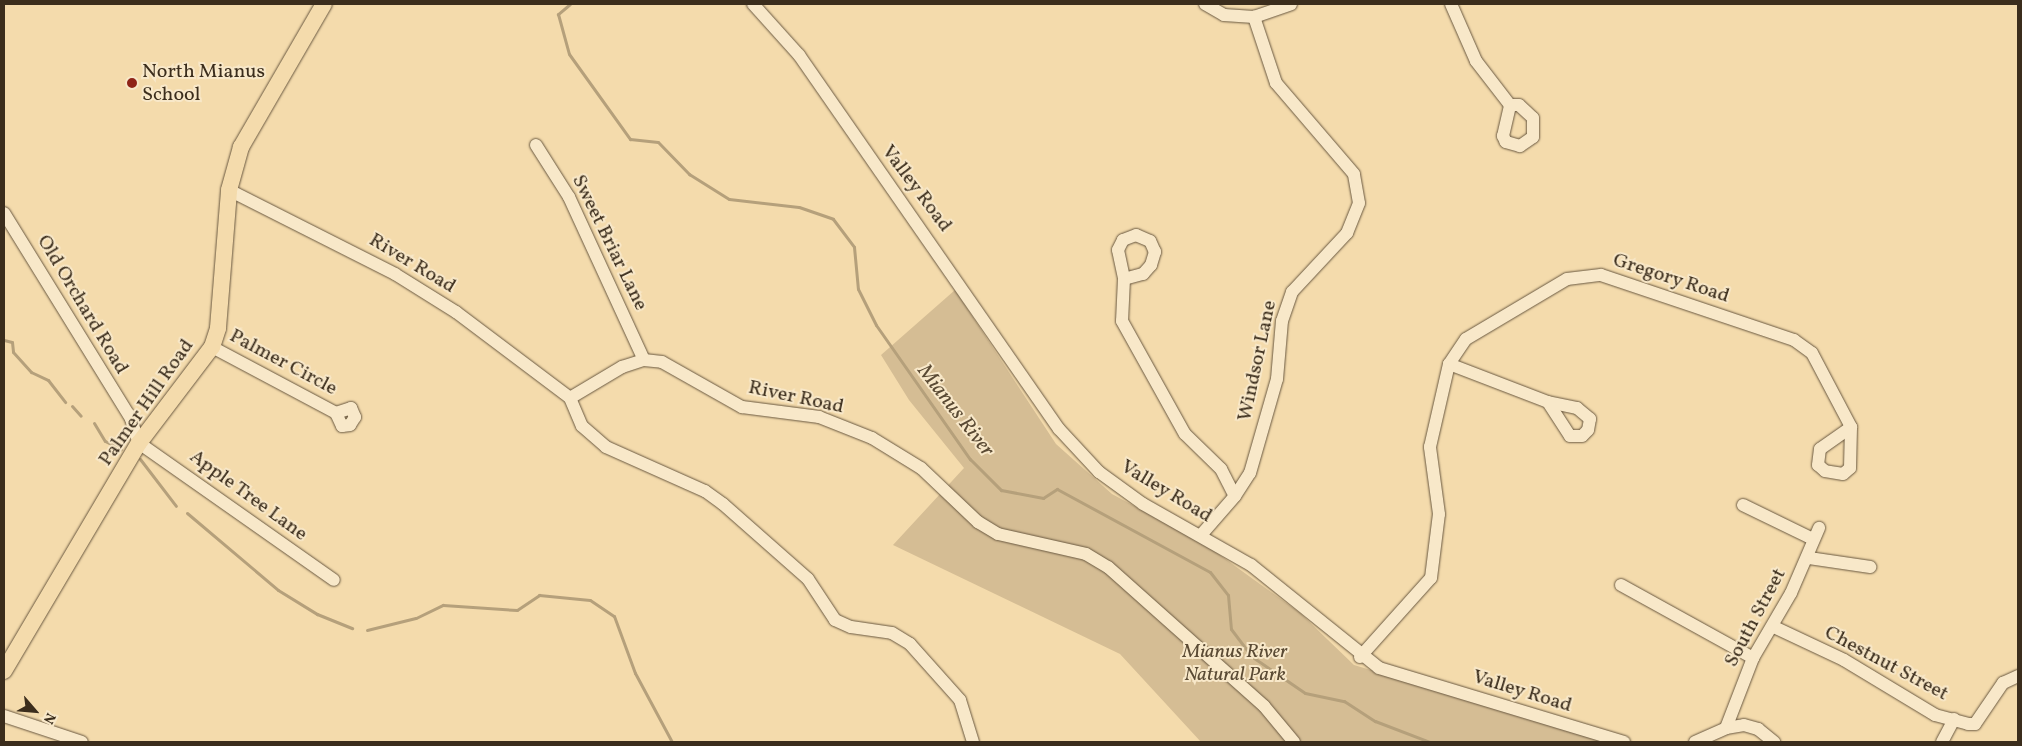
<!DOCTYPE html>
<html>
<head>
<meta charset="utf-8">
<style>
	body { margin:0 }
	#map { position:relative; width:2022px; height:746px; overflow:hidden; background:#f4dbac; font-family:Vollkorn,serif }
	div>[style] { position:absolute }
	.green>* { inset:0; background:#d5bd94 }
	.stream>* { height:3px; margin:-1.5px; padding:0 1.5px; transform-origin:1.5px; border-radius:1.5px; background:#b5a07b }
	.roads { filter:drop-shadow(0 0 1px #695840) drop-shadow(0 0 1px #695840) }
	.minor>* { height:12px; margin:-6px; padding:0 6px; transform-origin:6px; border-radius:6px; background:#f8e8c9 }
	.major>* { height:16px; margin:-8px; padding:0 8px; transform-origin:8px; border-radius:8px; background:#f4dbac }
	.dots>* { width:14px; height:14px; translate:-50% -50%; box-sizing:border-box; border:2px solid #f8e8c9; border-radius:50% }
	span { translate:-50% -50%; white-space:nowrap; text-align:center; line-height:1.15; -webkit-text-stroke:4px #f8e8c9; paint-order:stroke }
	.poi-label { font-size:20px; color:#3b2d1c }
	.left { translate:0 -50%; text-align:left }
	.street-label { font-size:20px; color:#3b2d1c }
	.park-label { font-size:20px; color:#5a4a34; font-style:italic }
	.water-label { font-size:21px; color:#5a4a34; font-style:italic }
	.frame { position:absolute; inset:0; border:5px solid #3b2d1c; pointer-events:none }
	.north { position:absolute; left:10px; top:686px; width:50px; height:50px; -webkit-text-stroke:4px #f8e8c9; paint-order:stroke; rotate:117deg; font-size:14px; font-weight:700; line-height:20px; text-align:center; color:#3b2d1c }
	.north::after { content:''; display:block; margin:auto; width:18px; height:22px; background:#3b2d1c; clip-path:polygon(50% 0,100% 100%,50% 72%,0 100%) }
</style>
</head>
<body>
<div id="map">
	<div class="green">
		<div style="clip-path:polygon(955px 290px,1056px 444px,1112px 494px,1206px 545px,1300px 613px,1354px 665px,1610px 742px,1201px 742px,1120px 654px,893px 545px,964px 468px,909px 400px,881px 355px)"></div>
	</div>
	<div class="stream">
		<div style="left:570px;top:4px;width:16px;rotate:140deg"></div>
		<div style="left:558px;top:14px;width:41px;rotate:74.6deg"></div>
		<div style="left:569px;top:54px;width:105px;rotate:54.3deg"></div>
		<div style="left:630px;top:139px;width:28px;rotate:6deg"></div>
		<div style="left:658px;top:142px;width:45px;rotate:45.9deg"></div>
		<div style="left:689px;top:174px;width:47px;rotate:32deg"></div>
		<div style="left:729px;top:199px;width:70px;rotate:6.5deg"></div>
		<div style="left:799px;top:207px;width:36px;rotate:19deg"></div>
		<div style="left:833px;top:219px;width:35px;rotate:53deg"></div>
		<div style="left:854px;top:247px;width:42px;rotate:84.6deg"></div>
		<div style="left:858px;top:289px;width:40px;rotate:63.4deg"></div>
		<div style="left:876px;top:325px;width:164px;rotate:55deg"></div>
		<div style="left:970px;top:459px;width:44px;rotate:45deg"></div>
		<div style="left:1001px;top:490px;width:43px;rotate:10.8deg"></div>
		<div style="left:1043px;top:498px;width:17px;rotate:-33deg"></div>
		<div style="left:1057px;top:489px;width:174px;rotate:28.5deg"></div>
		<div style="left:1210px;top:572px;width:29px;rotate:52deg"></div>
		<div style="left:1228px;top:595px;width:34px;rotate:85deg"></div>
		<div style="left:1231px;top:629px;width:34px;rotate:53deg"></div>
		<div style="left:1251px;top:656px;width:65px;rotate:34.4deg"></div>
		<div style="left:1305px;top:693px;width:40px;rotate:12deg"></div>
		<div style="left:1344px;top:701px;width:37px;rotate:33deg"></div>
		<div style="left:1375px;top:721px;width:59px;rotate:20.9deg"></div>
		<div style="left:4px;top:340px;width:8px;rotate:14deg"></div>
		<div style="left:12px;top:342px;width:10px;rotate:84deg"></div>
		<div style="left:13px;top:352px;width:27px;rotate:48deg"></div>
		<div style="left:31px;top:372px;width:19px;rotate:25deg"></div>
		<div style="left:48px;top:380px;width:28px;rotate:52deg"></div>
		<div style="left:72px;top:406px;width:13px;rotate:48deg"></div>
		<div style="left:94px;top:423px;width:21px;rotate:59deg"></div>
		<div style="left:105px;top:441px;width:18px;rotate:27deg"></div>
		<div style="left:140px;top:459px;width:59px;rotate:52.5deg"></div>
		<div style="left:187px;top:513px;width:119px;rotate:40.2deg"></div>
		<div style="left:278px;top:590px;width:46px;rotate:31.6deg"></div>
		<div style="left:317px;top:614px;width:38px;rotate:22deg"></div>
		<div style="left:367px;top:630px;width:50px;rotate:-13.8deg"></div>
		<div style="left:416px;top:618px;width:30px;rotate:-26deg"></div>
		<div style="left:443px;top:605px;width:74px;rotate:3.9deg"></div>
		<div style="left:517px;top:610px;width:27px;rotate:-34deg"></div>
		<div style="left:539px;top:595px;width:51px;rotate:5.6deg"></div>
		<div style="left:590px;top:600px;width:29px;rotate:34deg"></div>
		<div style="left:614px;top:616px;width:61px;rotate:69.8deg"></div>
		<div style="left:635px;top:673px;width:78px;rotate:61.8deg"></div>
	</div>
	<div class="roads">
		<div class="minor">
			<div style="left:753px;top:4px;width:69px;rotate:48deg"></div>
			<div style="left:799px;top:55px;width:455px;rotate:55.2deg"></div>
			<div style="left:1059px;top:429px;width:59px;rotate:47.1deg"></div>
			<div style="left:1099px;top:472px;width:54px;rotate:36deg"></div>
			<div style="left:1143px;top:504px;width:124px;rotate:29.5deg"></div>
			<div style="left:1251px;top:565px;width:164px;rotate:38.8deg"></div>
			<div style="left:1379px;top:668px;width:256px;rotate:16.8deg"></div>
			<div style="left:1205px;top:4px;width:22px;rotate:30deg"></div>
			<div style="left:1224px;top:15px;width:30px;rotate:4deg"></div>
			<div style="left:1254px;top:17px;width:39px;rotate:-19deg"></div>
			<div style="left:1451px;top:4px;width:62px;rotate:66.3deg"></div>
			<div style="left:1476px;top:61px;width:56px;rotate:52.3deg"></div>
			<div style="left:1510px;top:105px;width:9px"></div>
			<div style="left:1519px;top:105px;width:19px;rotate:43deg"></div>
			<div style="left:1533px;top:118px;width:19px;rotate:90deg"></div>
			<div style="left:1533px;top:137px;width:16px;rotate:145deg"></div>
			<div style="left:1520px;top:146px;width:15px;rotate:-164deg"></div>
			<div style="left:1506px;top:142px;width:7px;rotate:-117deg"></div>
			<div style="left:1503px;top:136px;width:32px;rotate:-77deg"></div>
			<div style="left:536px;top:145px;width:62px;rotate:57.6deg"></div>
			<div style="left:569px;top:197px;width:179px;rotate:65.3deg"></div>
			<div style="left:229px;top:190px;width:186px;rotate:26.8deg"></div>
			<div style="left:395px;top:274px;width:72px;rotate:31.9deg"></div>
			<div style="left:456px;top:312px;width:143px;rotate:37deg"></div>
			<div style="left:4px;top:213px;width:242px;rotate:58.3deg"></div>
			<div style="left:131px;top:419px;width:25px;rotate:72deg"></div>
			<div style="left:139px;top:443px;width:238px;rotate:35.1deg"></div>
			<div style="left:1124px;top:279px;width:20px;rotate:-15deg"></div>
			<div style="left:1143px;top:274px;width:12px;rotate:-48deg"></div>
			<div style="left:1151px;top:265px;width:14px;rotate:-73deg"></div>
			<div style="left:1155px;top:252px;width:12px;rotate:-114deg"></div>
			<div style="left:1150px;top:241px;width:15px;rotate:-157deg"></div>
			<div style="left:1136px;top:235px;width:14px;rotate:159deg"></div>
			<div style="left:1123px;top:240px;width:11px;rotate:117deg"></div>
			<div style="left:1118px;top:250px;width:30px;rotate:78deg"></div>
			<div style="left:1124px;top:279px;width:42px;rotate:92.7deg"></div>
			<div style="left:1122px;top:321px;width:129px;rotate:60.9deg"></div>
			<div style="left:1185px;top:434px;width:50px;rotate:44.2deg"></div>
			<div style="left:1221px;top:469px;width:30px;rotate:63deg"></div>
			<div style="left:1235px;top:496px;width:52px;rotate:131.1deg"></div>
			<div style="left:212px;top:347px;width:140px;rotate:28deg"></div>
			<div style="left:336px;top:413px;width:16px;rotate:-18deg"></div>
			<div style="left:351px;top:408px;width:10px;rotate:66deg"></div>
			<div style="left:355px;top:417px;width:9px;rotate:122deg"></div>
			<div style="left:350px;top:425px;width:8px;rotate:173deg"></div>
			<div style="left:342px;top:426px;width:14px;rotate:-115deg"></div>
			<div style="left:1449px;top:364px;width:106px;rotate:21deg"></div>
			<div style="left:1548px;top:402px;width:30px;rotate:12deg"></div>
			<div style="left:1577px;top:408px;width:17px;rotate:40deg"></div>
			<div style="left:1590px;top:419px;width:11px;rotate:100deg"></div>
			<div style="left:1588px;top:430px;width:8px;rotate:135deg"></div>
			<div style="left:1582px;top:436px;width:12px;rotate:180deg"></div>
			<div style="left:1570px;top:436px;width:40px;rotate:-122.9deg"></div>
			<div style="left:570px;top:398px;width:61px;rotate:-30.8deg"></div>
			<div style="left:622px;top:367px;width:23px;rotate:-18deg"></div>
			<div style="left:644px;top:360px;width:18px;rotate:6deg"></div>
			<div style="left:662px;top:362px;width:92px;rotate:29.4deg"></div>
			<div style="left:742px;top:407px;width:78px;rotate:7.4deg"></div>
			<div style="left:819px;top:417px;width:57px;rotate:21.6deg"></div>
			<div style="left:872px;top:438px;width:57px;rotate:31.5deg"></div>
			<div style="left:921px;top:468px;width:79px;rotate:43.5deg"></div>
			<div style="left:978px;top:522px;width:23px;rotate:31deg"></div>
			<div style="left:998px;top:534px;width:90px;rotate:12.8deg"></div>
			<div style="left:1086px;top:554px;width:26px;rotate:31deg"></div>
			<div style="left:1108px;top:567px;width:209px;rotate:41.7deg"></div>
			<div style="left:1264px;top:706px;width:47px;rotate:50.2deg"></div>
			<div style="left:570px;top:398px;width:30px;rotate:67deg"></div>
			<div style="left:582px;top:426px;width:32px;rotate:41deg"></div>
			<div style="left:606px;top:447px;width:108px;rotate:24deg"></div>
			<div style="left:705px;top:491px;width:22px;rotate:36deg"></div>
			<div style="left:723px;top:504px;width:113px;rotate:41.4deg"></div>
			<div style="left:808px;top:579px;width:49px;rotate:56.6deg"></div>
			<div style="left:835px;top:620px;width:17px;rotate:24deg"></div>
			<div style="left:851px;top:627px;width:41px;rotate:8.3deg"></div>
			<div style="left:892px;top:633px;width:21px;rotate:31deg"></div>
			<div style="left:910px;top:644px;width:75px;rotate:48.2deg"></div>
			<div style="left:960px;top:700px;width:44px;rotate:72.8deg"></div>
			<div style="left:1235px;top:496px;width:27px;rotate:-57deg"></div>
			<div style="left:1250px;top:473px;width:98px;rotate:-74deg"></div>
			<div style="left:1277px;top:379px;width:58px;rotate:-85.1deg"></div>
			<div style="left:1282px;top:321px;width:31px;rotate:-71deg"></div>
			<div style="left:1292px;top:292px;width:81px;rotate:-47deg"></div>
			<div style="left:1347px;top:233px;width:32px;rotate:-68deg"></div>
			<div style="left:1359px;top:203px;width:29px;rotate:-100deg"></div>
			<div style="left:1354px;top:174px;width:120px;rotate:-130.6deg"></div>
			<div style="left:1276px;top:83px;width:70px;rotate:-108.4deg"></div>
			<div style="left:1743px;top:505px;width:78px;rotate:25.9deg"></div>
			<div style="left:1809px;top:558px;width:62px;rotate:8.4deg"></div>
			<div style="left:1621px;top:585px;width:151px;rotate:28.9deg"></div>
			<div style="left:1774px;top:627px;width:77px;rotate:25.2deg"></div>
			<div style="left:1844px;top:660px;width:106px;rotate:31.1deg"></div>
			<div style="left:1935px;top:715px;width:34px;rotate:15deg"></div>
			<div style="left:1968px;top:724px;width:7px"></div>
			<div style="left:1975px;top:724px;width:50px;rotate:-55.7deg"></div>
			<div style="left:2003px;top:683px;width:17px;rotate:-25deg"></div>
			<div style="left:1360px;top:657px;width:106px;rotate:-48.1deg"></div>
			<div style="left:1431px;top:578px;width:64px;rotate:-82.9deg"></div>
			<div style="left:1439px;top:514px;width:68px;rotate:-97.7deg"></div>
			<div style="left:1430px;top:447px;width:85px;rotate:-77.1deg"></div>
			<div style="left:1449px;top:364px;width:30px;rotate:-56deg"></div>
			<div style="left:1466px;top:339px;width:117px;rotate:-30.7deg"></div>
			<div style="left:1567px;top:279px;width:34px;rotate:-7deg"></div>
			<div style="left:1601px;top:275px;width:204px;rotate:18.6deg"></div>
			<div style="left:1794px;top:340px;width:22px;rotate:36deg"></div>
			<div style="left:1812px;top:353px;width:84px;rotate:62.2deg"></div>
			<div style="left:1851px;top:427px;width:41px;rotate:91.4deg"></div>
			<div style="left:1850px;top:468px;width:9px;rotate:139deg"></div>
			<div style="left:1843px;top:474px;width:18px;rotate:-171deg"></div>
			<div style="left:1825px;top:471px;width:9px;rotate:-139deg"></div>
			<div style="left:1818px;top:465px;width:16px;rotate:-83deg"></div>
			<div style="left:1820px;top:449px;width:38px;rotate:-35deg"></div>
			<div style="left:4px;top:716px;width:82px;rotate:18.4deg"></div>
			<div style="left:1726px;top:728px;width:75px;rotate:-68.9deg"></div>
			<div style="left:1753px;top:658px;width:75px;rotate:-59.7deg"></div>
			<div style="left:1791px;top:593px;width:71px;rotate:-66.7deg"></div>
			<div style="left:1695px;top:742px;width:34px;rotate:-24deg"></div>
			<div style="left:1726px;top:728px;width:18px;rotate:-9deg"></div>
			<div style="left:1744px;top:725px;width:15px;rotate:16deg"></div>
			<div style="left:1758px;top:729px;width:21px;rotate:39deg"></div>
			<div style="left:1942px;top:742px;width:26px;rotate:-62deg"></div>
		</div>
		<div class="major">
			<div style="left:4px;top:671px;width:265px;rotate:-59.4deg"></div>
			<div style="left:139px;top:443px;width:121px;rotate:-52.8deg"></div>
			<div style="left:212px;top:347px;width:20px;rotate:-72deg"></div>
			<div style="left:218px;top:328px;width:138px;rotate:-85.4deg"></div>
			<div style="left:229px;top:190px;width:45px;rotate:-74.4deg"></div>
			<div style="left:241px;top:147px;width:165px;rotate:-59.9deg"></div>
		</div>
	</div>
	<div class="dots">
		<div style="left:132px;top:83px;background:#8f2418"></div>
	</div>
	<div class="poi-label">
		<span class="left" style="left:142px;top:84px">North Mianus<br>School</span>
	</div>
	<div class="street-label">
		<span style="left:916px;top:189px;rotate:53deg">Valley Road</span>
		<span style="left:609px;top:243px;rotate:64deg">Sweet Briar Lane</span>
		<span style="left:412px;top:264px;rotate:31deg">River Road</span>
		<span style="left:1671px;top:279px;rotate:18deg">Gregory Road</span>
		<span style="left:82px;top:305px;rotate:59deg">Old Orchard Road</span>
		<span style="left:1258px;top:361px;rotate:-78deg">Windsor Lane</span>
		<span style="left:283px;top:363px;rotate:28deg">Palmer Circle</span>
		<span style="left:796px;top:398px;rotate:12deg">River Road</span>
		<span style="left:147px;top:403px;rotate:-55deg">Palmer Hill Road</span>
		<span style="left:1166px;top:492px;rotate:31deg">Valley Road</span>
		<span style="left:248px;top:496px;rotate:36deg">Apple Tree Lane</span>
		<span style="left:1756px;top:618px;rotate:-62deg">South Street</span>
		<span style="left:1886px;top:664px;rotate:28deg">Chestnut Street</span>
		<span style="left:1522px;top:692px;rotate:17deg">Valley Road</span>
	</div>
	<div class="park-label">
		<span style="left:1235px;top:664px">Mianus River<br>Natural Park</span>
	</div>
	<div class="water-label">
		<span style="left:955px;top:411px;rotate:52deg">Mianus River</span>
	</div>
	<div class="frame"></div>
	<div class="north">N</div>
</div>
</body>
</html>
